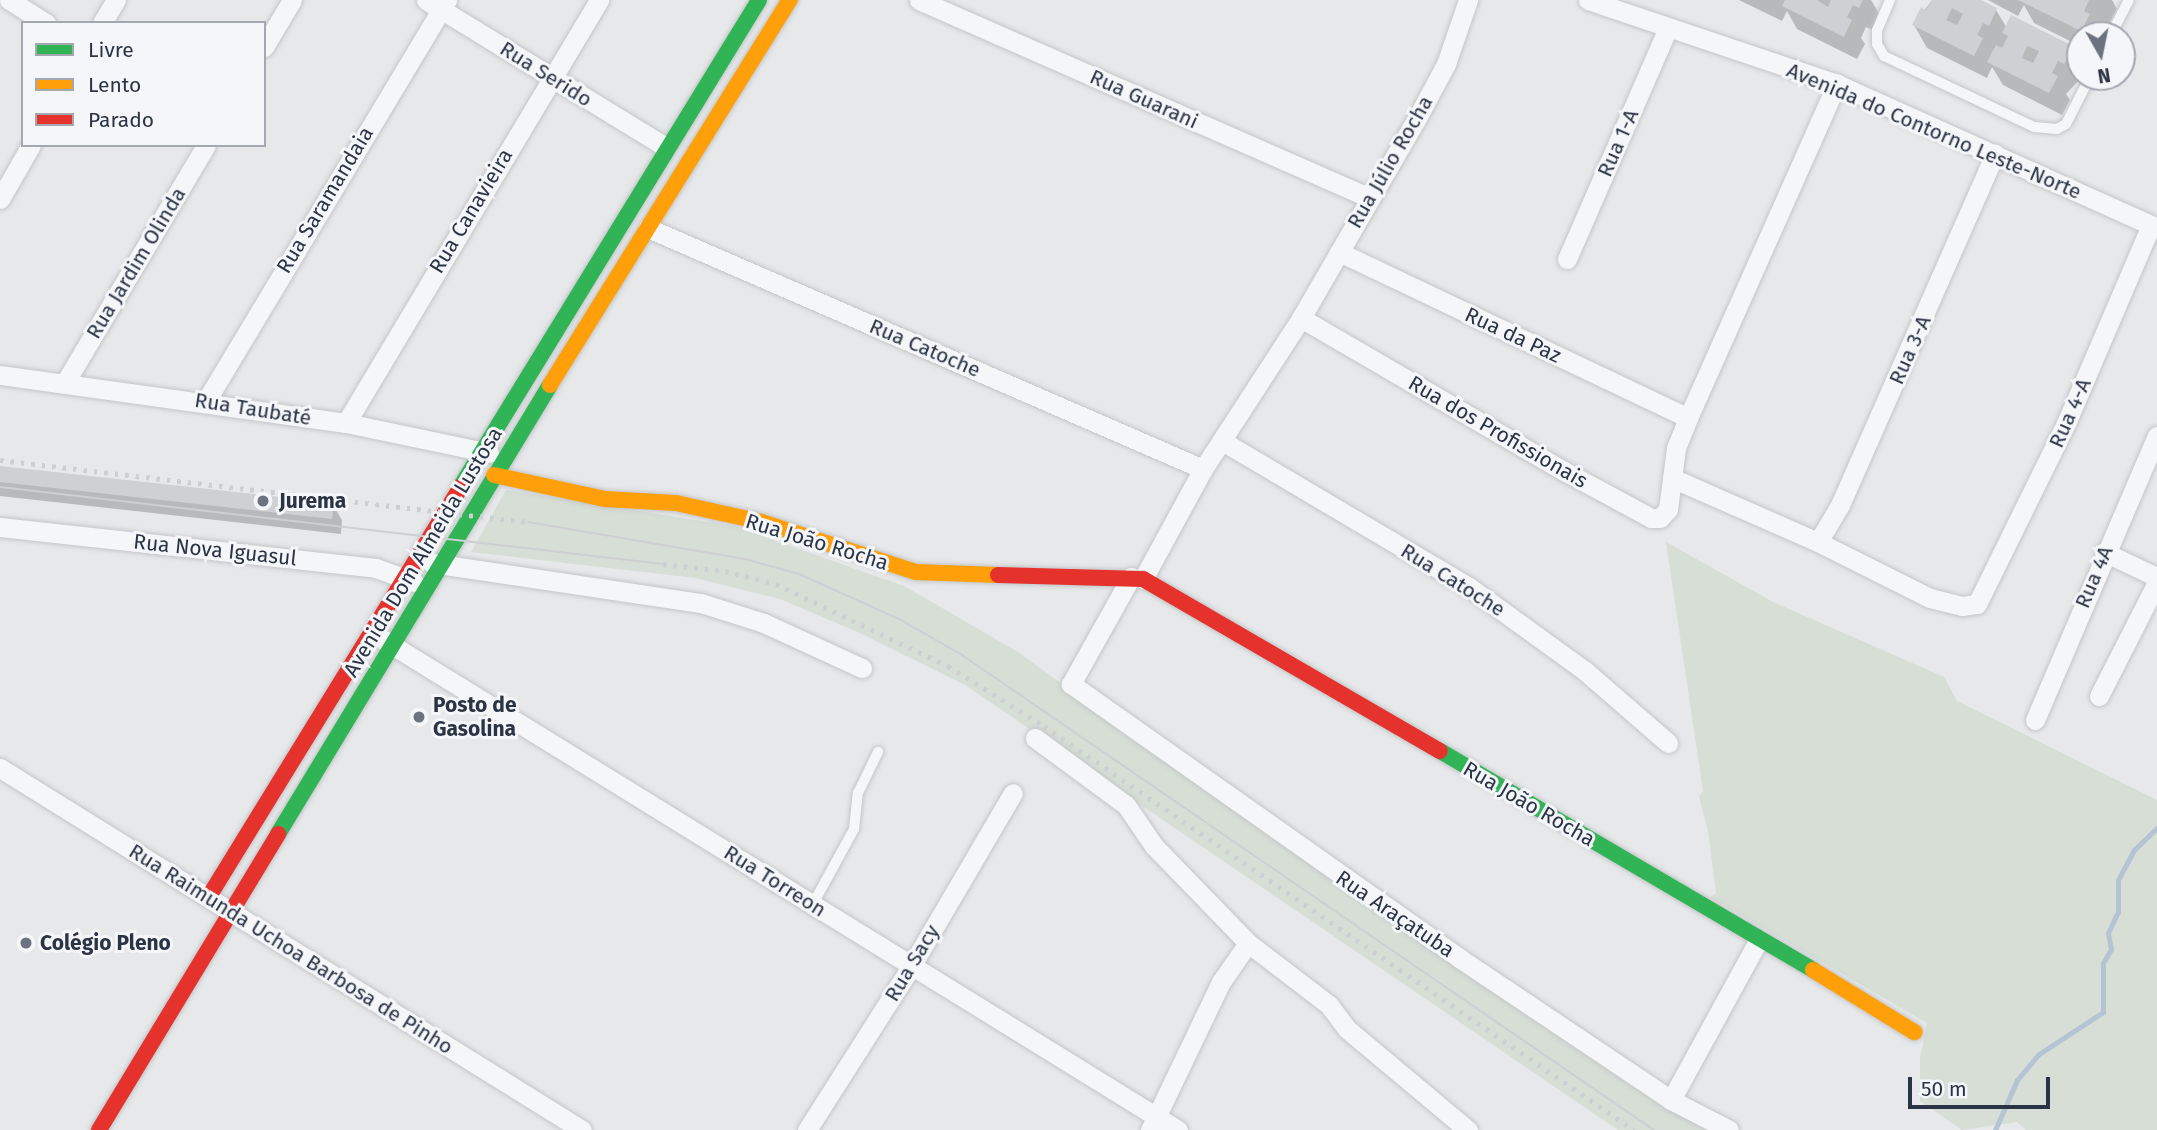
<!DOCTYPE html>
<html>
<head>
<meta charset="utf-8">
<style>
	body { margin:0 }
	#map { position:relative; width:2157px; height:1130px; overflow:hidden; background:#e6e8ea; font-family:"Fira Sans",sans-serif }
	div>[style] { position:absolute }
	.green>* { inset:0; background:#d6ded6 }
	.shadow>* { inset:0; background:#0003 }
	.stream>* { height:5px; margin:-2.5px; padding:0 2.5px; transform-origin:2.5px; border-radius:2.5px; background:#b4c4d5 }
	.building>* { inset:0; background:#ced0d3 }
	.roads { filter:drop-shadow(0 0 2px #c4c6c8) drop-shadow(0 0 2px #c4c6c8) }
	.lane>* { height:10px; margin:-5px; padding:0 5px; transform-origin:5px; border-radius:5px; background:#f5f6f7 }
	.street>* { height:19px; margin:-9.5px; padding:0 9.5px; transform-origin:9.5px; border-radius:9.5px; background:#f5f6f7 }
	.fast>* { height:16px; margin:-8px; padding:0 8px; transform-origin:8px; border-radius:8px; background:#30b455 }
	.slow>* { height:16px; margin:-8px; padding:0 8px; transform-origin:8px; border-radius:8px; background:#ff9f0a }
	.jam>* { height:16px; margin:-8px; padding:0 8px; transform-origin:8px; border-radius:8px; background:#e5322d }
	.tram>* { height:2px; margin:-1px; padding:0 1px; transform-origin:1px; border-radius:1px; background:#cecfd2 }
	.rail>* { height:5px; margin-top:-2.5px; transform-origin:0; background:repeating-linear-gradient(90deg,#cecfd2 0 3.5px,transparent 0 10.5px) }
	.dots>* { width:19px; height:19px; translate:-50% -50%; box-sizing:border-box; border:4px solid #f4f6f9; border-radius:50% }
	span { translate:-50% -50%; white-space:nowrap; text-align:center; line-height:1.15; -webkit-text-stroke:6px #f4f6f9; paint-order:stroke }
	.street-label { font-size:21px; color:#2b3445 }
	.poi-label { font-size:21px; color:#2b3445; font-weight:700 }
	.left { translate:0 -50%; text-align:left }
	.legend { position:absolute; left:21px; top:21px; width:245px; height:126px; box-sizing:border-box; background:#f4f6f9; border:2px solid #a4a8b1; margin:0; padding:9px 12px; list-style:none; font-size:21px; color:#2b3445 }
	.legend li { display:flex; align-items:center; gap:14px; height:35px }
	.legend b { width:35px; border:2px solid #a4a8b1 }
	.north { position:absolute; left:2066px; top:21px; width:70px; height:70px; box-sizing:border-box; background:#f4f6f9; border:2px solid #a4a8b1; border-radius:50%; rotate:171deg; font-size:19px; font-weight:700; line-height:28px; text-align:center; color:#2b3445 }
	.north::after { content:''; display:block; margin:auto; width:24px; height:32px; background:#6c737f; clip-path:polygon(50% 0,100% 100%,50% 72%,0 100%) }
	.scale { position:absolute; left:1908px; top:1077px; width:142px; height:32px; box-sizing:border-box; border:4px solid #2b3445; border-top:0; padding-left:9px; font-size:21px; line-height:24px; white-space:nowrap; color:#2b3445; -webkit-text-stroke:5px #f4f6f9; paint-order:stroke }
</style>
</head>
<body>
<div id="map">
	<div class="green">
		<div style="clip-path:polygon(506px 490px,734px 526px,904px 586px,1018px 652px,1327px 877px,1502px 996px,1715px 1130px,1618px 1130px,965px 685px,860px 633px,780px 599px,695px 578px,471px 552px)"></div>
		<div style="clip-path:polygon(1666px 542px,1775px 603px,1944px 677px,1957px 701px,2157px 800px,2157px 1130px,2026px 1130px,2017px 1122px,1962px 1130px,1920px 1101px,1920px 1058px,1927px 1023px,1710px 897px,1716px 893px,1708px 831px,1699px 797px,1703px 791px)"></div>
	</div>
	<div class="shadow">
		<div style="clip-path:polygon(1739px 0,1871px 0,1880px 15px,1872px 30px,1866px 27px,1861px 38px,1865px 44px,1857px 59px,1797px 29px,1787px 11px,1782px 21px)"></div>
		<div style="clip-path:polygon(1932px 0,1977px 0,1996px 10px,2007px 28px,2072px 48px,2082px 77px,2066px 94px,2070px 100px,2062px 115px,2003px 85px,1992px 67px,1987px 78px,1927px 48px,1914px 25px)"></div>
		<div style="clip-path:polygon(1988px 0,2112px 0,2117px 9px,2109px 24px,2103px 21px,2100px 35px,2080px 35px,2080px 46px,2034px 23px,2024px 5px,2018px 16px)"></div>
		<div style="clip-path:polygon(0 468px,333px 505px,342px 520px,341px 534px,0 496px)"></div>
	</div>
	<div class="stream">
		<div style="left:1995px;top:1130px;width:55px;rotate:-66.3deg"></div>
		<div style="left:2017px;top:1080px;width:34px;rotate:-50deg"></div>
		<div style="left:2039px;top:1054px;width:77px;rotate:-33.3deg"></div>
		<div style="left:2103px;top:1012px;width:49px;rotate:-90deg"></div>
		<div style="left:2103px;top:963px;width:16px;rotate:-60deg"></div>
		<div style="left:2111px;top:949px;width:16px;rotate:-101deg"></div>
		<div style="left:2108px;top:933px;width:23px;rotate:-65deg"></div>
		<div style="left:2118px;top:912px;width:32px;rotate:-90deg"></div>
		<div style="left:2118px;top:880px;width:34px;rotate:-62deg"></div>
		<div style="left:2134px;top:850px;width:32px;rotate:-44deg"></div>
	</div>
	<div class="building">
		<div style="clip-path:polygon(1785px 0,1817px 0,1828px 7px,1831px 0,1863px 0,1859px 8px,1853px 5px,1847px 17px,1852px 20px,1844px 37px,1782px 6px)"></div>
		<div style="clip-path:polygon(evenodd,1932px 0,1981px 0,1997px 8px,1989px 26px,1983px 23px,1977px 35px,1983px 38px,1974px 56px,1912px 25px,1921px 7px,1926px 10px,1932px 0,1952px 8px,1963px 14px,1957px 25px,1946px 20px,1952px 8px)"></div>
		<div style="clip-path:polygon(2018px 0,2089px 0,2084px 11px,2090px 14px,2081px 31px)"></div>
		<div style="clip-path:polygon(evenodd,2011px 15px,2073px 46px,2064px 64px,2058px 61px,2052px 73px,2058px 76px,2049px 93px,1987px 62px,1996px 45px,2002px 48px,2008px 36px,2002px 33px,2011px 15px,2027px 46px,2039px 51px,2033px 63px,2022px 58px,2027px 46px)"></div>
		<div style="clip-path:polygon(0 466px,334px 503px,332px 519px,0 482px)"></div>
	</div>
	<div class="roads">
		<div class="lane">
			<div style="left:1890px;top:0;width:33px;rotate:113deg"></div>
			<div style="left:1877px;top:30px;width:14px;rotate:90deg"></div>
			<div style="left:1877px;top:44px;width:14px;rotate:60deg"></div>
			<div style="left:1884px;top:56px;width:166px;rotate:25.3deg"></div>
			<div style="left:2034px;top:127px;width:23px;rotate:5deg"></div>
			<div style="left:2057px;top:129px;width:10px;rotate:-29deg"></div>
			<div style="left:2066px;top:124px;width:53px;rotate:-62.9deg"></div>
			<div style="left:2111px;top:35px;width:39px;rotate:-63deg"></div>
			<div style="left:813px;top:904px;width:85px;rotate:-61.3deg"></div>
			<div style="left:854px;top:829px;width:36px;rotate:-84deg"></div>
			<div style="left:858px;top:793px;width:46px;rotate:-64deg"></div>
		</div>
		<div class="street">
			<div style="left:9px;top:0;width:44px;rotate:31.9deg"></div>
			<div style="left:426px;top:0;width:281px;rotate:31.5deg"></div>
			<div style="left:919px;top:0;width:490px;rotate:23.7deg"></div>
			<div style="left:1588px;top:0;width:263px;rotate:18.6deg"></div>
			<div style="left:1837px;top:84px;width:351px;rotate:24.2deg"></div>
			<div style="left:102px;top:23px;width:27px;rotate:-59deg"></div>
			<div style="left:264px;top:47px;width:55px;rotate:-59.2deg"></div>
			<div style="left:0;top:199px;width:62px;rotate:-60.1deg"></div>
			<div style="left:648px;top:228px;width:605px;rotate:23.47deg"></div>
			<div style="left:1339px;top:252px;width:386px;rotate:25.4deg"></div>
			<div style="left:1567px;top:259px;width:252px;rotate:-66.4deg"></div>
			<div style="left:1301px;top:318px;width:306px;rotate:30.2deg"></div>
			<div style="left:1566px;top:472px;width:97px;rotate:28.4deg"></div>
			<div style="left:1651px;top:518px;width:9px"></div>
			<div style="left:1660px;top:518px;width:12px;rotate:-48deg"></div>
			<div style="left:1668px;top:509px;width:62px;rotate:-82.5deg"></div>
			<div style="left:1676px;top:448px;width:32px;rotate:-68deg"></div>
			<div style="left:1688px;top:418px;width:366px;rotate:-66deg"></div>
			<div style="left:0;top:375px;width:349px;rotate:7.9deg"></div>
			<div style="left:346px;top:423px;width:146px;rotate:11.8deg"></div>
			<div style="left:66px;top:381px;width:274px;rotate:-59.3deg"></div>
			<div style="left:206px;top:401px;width:468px;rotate:-59deg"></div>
			<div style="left:346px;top:423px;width:493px;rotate:-59.1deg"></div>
			<div style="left:1222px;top:441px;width:287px;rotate:30.6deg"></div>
			<div style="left:1469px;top:587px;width:143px;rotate:35.9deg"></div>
			<div style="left:1585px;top:671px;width:110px;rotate:40.9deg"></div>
			<div style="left:1672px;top:478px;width:159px;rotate:23.7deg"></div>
			<div style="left:1818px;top:542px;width:125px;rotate:26.6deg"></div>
			<div style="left:1930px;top:598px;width:33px;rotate:14deg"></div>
			<div style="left:1962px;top:606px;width:15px;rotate:-8deg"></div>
			<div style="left:1977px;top:604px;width:204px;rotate:-63.8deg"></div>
			<div style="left:2067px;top:421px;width:213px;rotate:-66.8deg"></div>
			<div style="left:0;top:527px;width:378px;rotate:6.2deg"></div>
			<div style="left:376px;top:568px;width:40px;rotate:20.2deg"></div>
			<div style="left:1818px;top:542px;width:43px;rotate:-59.3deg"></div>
			<div style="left:1840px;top:505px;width:384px;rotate:-66.2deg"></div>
			<div style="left:2104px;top:552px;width:59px;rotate:25.3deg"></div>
			<div style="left:432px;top:563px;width:272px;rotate:8.5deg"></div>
			<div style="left:701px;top:603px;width:66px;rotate:17.6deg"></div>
			<div style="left:764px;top:623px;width:108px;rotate:24.7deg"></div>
			<div style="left:1131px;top:577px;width:123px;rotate:119.3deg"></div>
			<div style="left:1071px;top:684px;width:475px;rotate:35.2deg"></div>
			<div style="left:1459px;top:958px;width:255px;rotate:33.8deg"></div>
			<div style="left:1671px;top:1100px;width:65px;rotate:27.3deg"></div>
			<div style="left:1143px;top:579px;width:125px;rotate:-61.4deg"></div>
			<div style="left:1203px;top:469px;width:180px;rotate:-57deg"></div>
			<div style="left:1301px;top:318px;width:229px;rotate:-59.9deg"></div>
			<div style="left:1416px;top:120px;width:64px;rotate:-61.8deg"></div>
			<div style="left:1446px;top:64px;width:68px;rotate:-71deg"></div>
			<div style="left:384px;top:640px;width:933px;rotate:31.68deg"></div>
			<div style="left:2099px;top:696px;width:128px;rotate:-63deg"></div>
			<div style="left:2035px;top:720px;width:309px;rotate:-66.8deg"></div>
			<div style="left:1035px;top:738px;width:113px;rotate:36.4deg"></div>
			<div style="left:1126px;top:805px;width:50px;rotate:55.7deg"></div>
			<div style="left:1154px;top:846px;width:135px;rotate:45.9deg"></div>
			<div style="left:1248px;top:943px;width:102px;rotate:37.4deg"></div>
			<div style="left:1329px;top:1005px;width:30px;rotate:53deg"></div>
			<div style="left:1347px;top:1029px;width:158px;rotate:39.9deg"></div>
			<div style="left:0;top:768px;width:685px;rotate:31.88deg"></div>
			<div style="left:1671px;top:1100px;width:183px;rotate:-61.3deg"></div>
			<div style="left:807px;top:1130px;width:196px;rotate:-57.5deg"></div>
			<div style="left:912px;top:965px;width:199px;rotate:-59.6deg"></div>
			<div style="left:1150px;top:1130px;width:164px;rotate:-64.4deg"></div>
			<div style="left:1221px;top:982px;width:47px;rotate:-55.3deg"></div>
		</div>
		<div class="fast">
			<div style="left:461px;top:486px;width:570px;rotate:-58.48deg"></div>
			<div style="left:1440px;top:751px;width:433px;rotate:30.4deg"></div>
			<div style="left:278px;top:834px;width:525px;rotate:-58.79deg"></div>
		</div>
		<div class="slow">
			<div style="left:550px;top:385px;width:454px;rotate:-58.1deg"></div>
			<div style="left:494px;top:475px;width:114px;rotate:12.2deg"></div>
			<div style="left:605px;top:499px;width:71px;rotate:3.2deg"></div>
			<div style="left:676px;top:503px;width:88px;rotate:12.5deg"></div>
			<div style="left:762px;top:522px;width:162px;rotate:18deg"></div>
			<div style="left:916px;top:572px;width:82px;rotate:2.1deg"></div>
			<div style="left:1813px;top:970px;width:119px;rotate:31.5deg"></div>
		</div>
		<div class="jam">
			<div style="left:998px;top:575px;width:145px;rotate:1.6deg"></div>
			<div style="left:1143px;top:579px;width:343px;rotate:30.1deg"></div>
			<div style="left:208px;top:898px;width:483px;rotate:-58.4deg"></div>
			<div style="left:99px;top:1130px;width:346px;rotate:-58.8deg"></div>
		</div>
	</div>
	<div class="tram">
		<div style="left:0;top:487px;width:667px;rotate:6.62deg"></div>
		<div style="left:528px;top:522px;width:220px;rotate:9.7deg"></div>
		<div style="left:745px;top:559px;width:56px;rotate:15.5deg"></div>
		<div style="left:799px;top:574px;width:110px;rotate:24.2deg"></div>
		<div style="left:899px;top:619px;width:73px;rotate:29.7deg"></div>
		<div style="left:962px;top:655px;width:839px;rotate:34.47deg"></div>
	</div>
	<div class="rail">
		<div style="left:0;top:460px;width:532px;rotate:6.7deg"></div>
		<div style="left:663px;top:564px;width:62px;rotate:6.4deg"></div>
		<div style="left:725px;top:571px;width:53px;rotate:14.3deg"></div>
		<div style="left:776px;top:584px;width:191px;rotate:25.5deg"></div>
		<div style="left:948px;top:666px;width:113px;rotate:32deg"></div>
		<div style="left:1044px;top:726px;width:715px;rotate:34.4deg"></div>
	</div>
	<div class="dots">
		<div style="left:263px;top:501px;background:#6c737f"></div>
		<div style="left:419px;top:717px;background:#6c737f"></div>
		<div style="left:26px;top:943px;background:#6c737f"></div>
	</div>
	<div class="street-label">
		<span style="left:546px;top:74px;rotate:32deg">Rua Serido</span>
		<span style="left:1144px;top:99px;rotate:24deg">Rua Guarani</span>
		<span style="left:1934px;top:131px;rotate:23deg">Avenida do Contorno Leste-Norte</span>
		<span style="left:1618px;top:143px;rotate:-66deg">Rua 1-A</span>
		<span style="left:1390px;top:162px;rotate:-60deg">Rua Júlio Rocha</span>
		<span style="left:325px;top:200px;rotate:-59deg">Rua Saramandaia</span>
		<span style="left:471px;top:211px;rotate:-59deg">Rua Canavieira</span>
		<span style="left:136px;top:263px;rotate:-59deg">Rua Jardim Olinda</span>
		<span style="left:1513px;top:335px;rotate:25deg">Rua da Paz</span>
		<span style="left:925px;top:348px;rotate:23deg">Rua Catoche</span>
		<span style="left:1910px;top:350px;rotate:-66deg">Rua 3-A</span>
		<span style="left:253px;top:409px;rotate:9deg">Rua Taubaté</span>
		<span style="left:2070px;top:413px;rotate:-66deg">Rua 4-A</span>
		<span style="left:1498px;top:432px;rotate:30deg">Rua dos Profissionais</span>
		<span style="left:817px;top:542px;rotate:17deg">Rua João Rocha</span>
		<span style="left:215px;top:550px;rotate:6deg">Rua Nova Iguasul</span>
		<span style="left:423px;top:552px;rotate:-59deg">Avenida Dom Almeida Lustosa</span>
		<span style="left:2094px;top:577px;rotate:-67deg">Rua 4A</span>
		<span style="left:1453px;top:580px;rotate:32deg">Rua Catoche</span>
		<span style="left:1529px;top:804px;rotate:30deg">Rua João Rocha</span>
		<span style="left:775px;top:881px;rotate:32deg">Rua Torreon</span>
		<span style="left:1395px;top:914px;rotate:34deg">Rua Araçatuba</span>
		<span style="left:291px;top:949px;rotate:32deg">Rua Raimunda Uchoa Barbosa de Pinho</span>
		<span style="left:912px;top:963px;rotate:-59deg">Rua Sacy</span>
	</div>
	<div class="poi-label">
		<span class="left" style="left:279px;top:501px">Jurema</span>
		<span class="left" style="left:433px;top:717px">Posto de<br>Gasolina</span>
		<span class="left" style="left:40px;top:943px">Colégio Pleno</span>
	</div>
	<ul class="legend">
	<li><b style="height:9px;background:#30b455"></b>Livre</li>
	<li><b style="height:9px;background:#ff9f0a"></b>Lento</li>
	<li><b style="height:9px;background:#e5322d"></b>Parado</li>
	</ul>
	<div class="north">N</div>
	<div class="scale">50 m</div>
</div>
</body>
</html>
